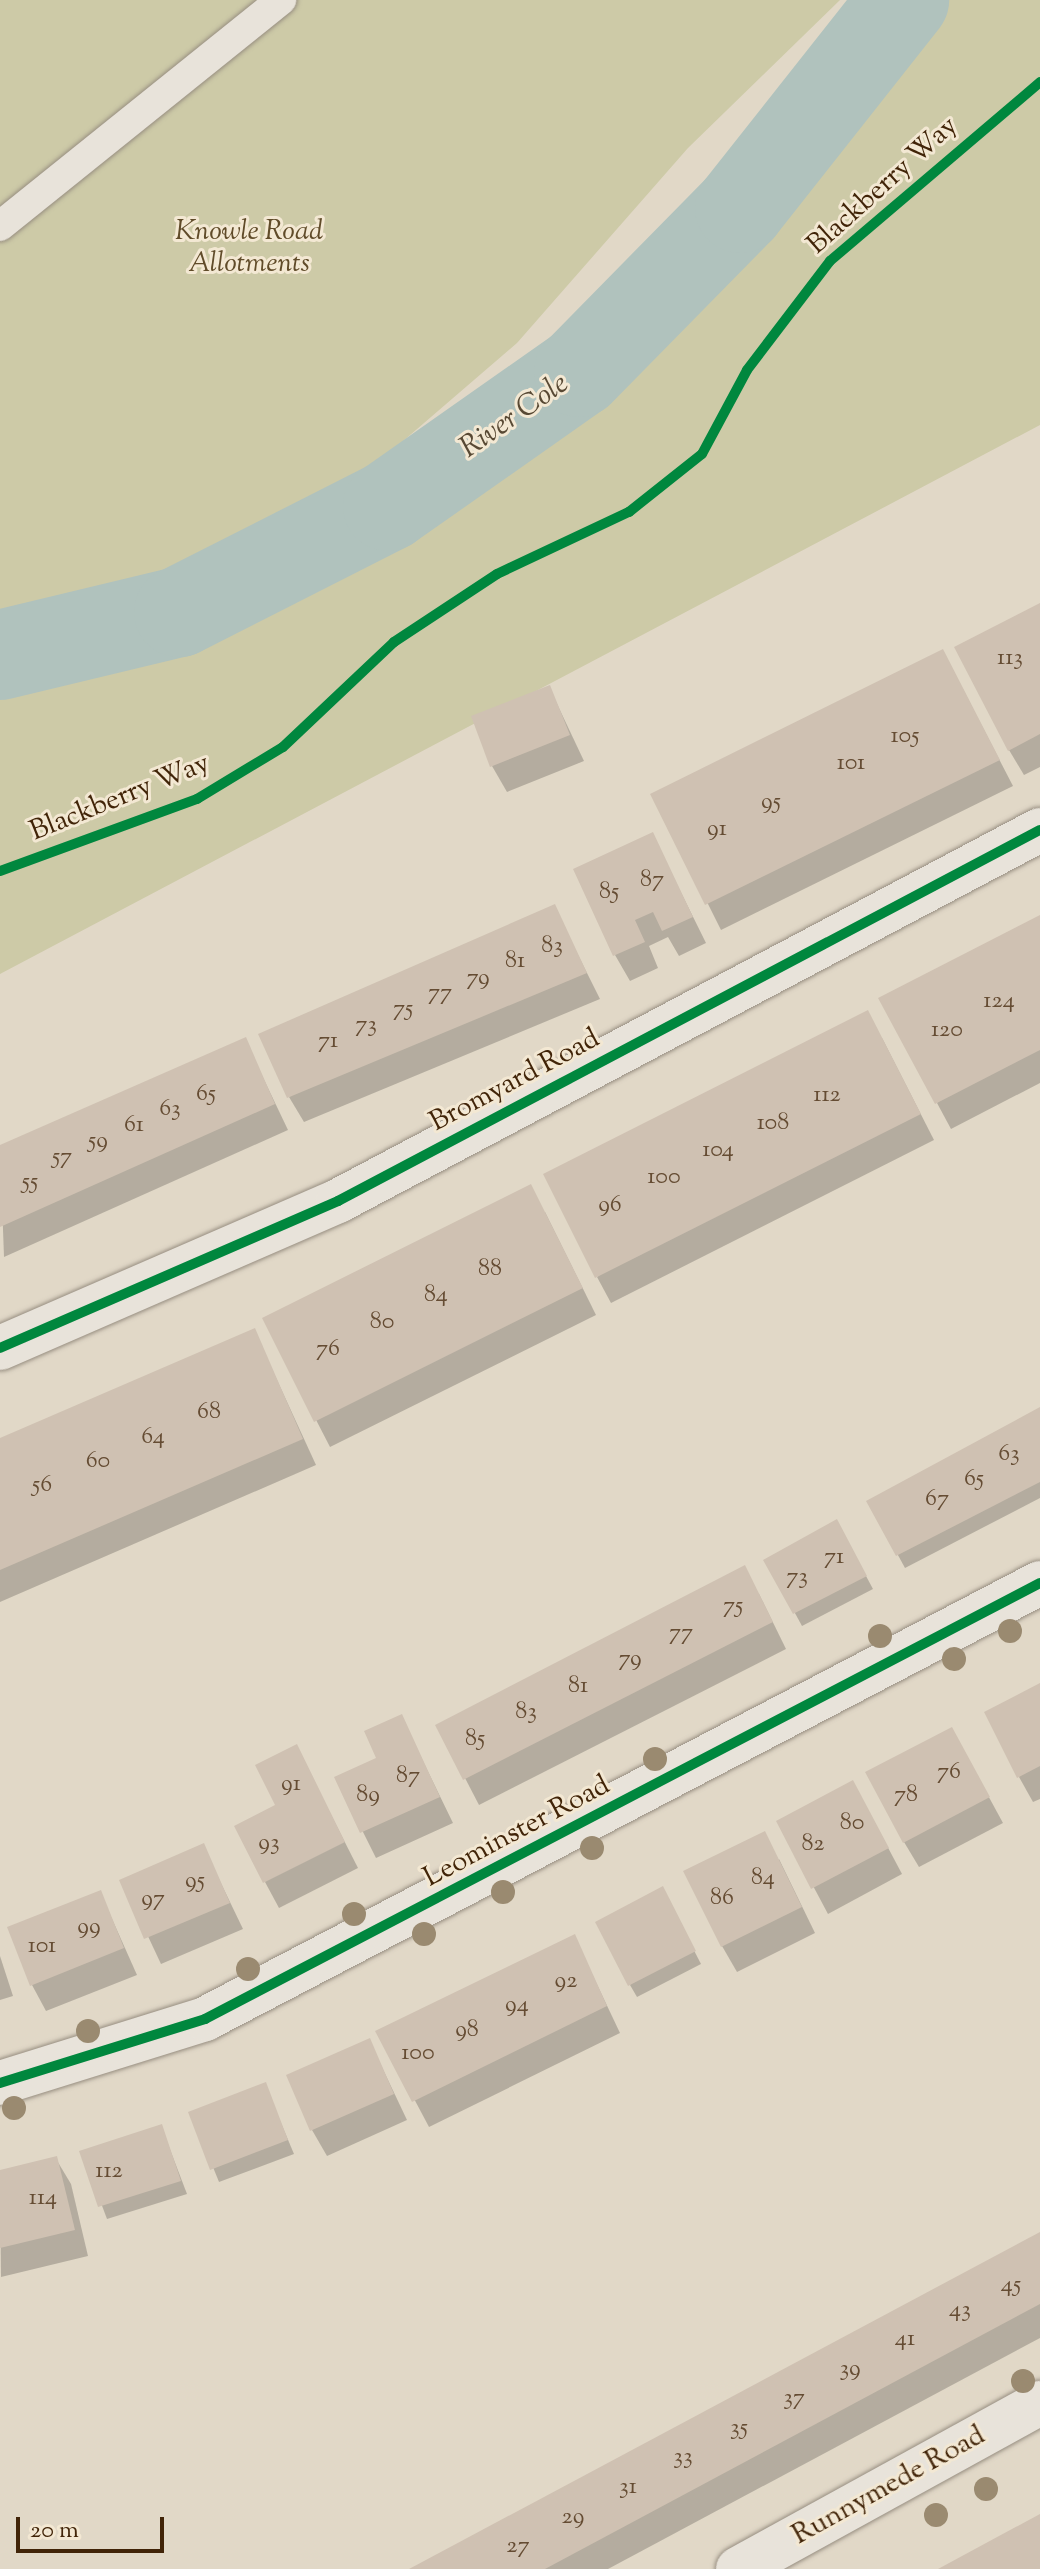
<!DOCTYPE html>
<html>
<head>
<meta charset="utf-8">
<style>
	body { margin:0 }
	#map { position:relative; width:1040px; height:2569px; overflow:hidden; background:#e1d8c7; font-family:"Sorts Mill Goudy",serif }
	div>[style] { position:absolute }
	.green>* { inset:0; background:#cdcaa7 }
	.shadow>* { inset:0; background:#0003 }
	.river>* { height:90px; margin:-45px; padding:0 45px; transform-origin:45px; border-radius:45px; background:#b0c2bd }
	.building>* { inset:0; background:#cfc1b2 }
	.path>* { height:5px; margin-top:-2.5px; transform-origin:0; background:repeating-linear-gradient(90deg,#a8a298 0 6px,transparent 0 10px) }
	.roads { filter:drop-shadow(0 0 2px #978e81) drop-shadow(0 0 2px #978e81) }
	.service>* { height:30px; margin:-15px; padding:0 15px; transform-origin:15px; border-radius:15px; background:#e8e3da }
	.minor>* { height:44px; margin:-22px; padding:0 22px; transform-origin:22px; border-radius:22px; background:#e8e3da }
	.cycleway>* { height:10px; margin:-5px; padding:0 5px; transform-origin:5px; border-radius:5px; background:#00873e }
	.trees>* { width:24px; height:24px; margin:-12px; border-radius:50%; background:#9a8a70 }
	span { translate:-50% -50%; white-space:nowrap; text-align:center; line-height:1.15; -webkit-text-stroke:6px #f3e8d3; paint-order:stroke }
	.number-label { font-size:24px; color:#654c33 }
	.number-label span { -webkit-text-stroke-width:0 }
	.street-label { font-size:28px; color:#412408 }
	.park-label { font-size:28px; color:#604b29; font-style:italic }
	.water-label { font-size:30px; color:#584934; font-style:italic }
	.scale { position:absolute; left:16px; top:2517px; width:148px; height:36px; box-sizing:border-box; border:4px solid #412408; border-top:0; padding-left:10px; font-size:24px; line-height:28px; white-space:nowrap; color:#412408; -webkit-text-stroke:6px #f3e8d3; paint-order:stroke }
</style>
</head>
<body>
<div id="map">
	<div class="green">
		<div style="clip-path:polygon(0 0,840px 0,688px 148px,517px 343px,352px 485px,161px 588px,0 619px)"></div>
		<div style="clip-path:polygon(904px 0,1040px 0,1040px 425px,0 974px,0 655px,179px 612px,388px 506px,579px 372px,740px 208px)"></div>
	</div>
	<div class="shadow">
		<div style="clip-path:polygon(1040px 605px,1040px 767px,1024px 775px,1009px 750px)"></div>
		<div style="clip-path:polygon(957px 678px,1013px 786px,721px 930px,653px 794px)"></div>
		<div style="clip-path:polygon(549px 687px,584px 761px,507px 792px,492px 766px)"></div>
		<div style="clip-path:polygon(652px 834px,706px 943px,679px 956px,668px 937px,649px 946px,658px 968px,630px 981px,615px 955px)"></div>
		<div style="clip-path:polygon(554px 907px,600px 999px,304px 1122px,289px 1097px)"></div>
		<div style="clip-path:polygon(1040px 917px,1040px 1083px,951px 1129px,937px 1103px)"></div>
		<div style="clip-path:polygon(882px 1038px,934px 1140px,611px 1303px,597px 1277px)"></div>
		<div style="clip-path:polygon(245px 1040px,288px 1130px,4px 1257px,0 1147px)"></div>
		<div style="clip-path:polygon(545px 1212px,596px 1315px,330px 1447px,264px 1319px)"></div>
		<div style="clip-path:polygon(254px 1330px,316px 1465px,0 1602px,0 1441px)"></div>
		<div style="clip-path:polygon(1040px 1409px,1040px 1498px,905px 1568px,869px 1502px)"></div>
		<div style="clip-path:polygon(844px 1535px,873px 1589px,802px 1626px,766px 1560px)"></div>
		<div style="clip-path:polygon(759px 1594px,786px 1649px,479px 1805px,438px 1726px)"></div>
		<div style="clip-path:polygon(1040px 1686px,1040px 1799px,1033px 1802px,1019px 1777px)"></div>
		<div style="clip-path:polygon(401px 1716px,453px 1823px,376px 1858px,336px 1778px,379px 1759px)"></div>
		<div style="clip-path:polygon(296px 1746px,358px 1868px,279px 1908px,265px 1882px)"></div>
		<div style="clip-path:polygon(966px 1755px,1003px 1823px,919px 1867px,904px 1842px)"></div>
		<div style="clip-path:polygon(867px 1808px,902px 1874px,828px 1914px,779px 1822px)"></div>
		<div style="clip-path:polygon(203px 1846px,243px 1929px,161px 1964px,122px 1881px)"></div>
		<div style="clip-path:polygon(779px 1859px,815px 1933px,737px 1972px,722px 1946px)"></div>
		<div style="clip-path:polygon(100px 1892px,137px 1975px,46px 2011px,32px 1985px)"></div>
		<div style="clip-path:polygon(669px 1902px,701px 1964px,637px 1997px,630px 1985px)"></div>
		<div style="clip-path:polygon(574px 1936px,620px 2033px,429px 2127px,378px 2031px)"></div>
		<div style="clip-path:polygon(0 1956px,13px 1996px,0 2000px)"></div>
		<div style="clip-path:polygon(369px 2040px,407px 2120px,327px 2156px,312px 2130px)"></div>
		<div style="clip-path:polygon(265px 2085px,294px 2154px,219px 2182px,191px 2113px)"></div>
		<div style="clip-path:polygon(161px 2126px,187px 2194px,107px 2219px,82px 2152px)"></div>
		<div style="clip-path:polygon(56px 2159px,71px 2184px,88px 2256px,1px 2277px,0 2172px)"></div>
		<div style="clip-path:polygon(1040px 2234px,1040px 2338px,608px 2569px,412px 2569px)"></div>
	</div>
	<div class="river">
		<div style="left:0;top:655px;width:184px;rotate:-13.5deg"></div>
		<div style="left:179px;top:612px;width:234px;rotate:-26.9deg"></div>
		<div style="left:388px;top:506px;width:233px;rotate:-35.1deg"></div>
		<div style="left:579px;top:372px;width:230px;rotate:-45.5deg"></div>
		<div style="left:740px;top:208px;width:265px;rotate:-51.7deg"></div>
	</div>
	<div class="building">
		<div style="clip-path:polygon(1040px 603px,1040px 734px,1008px 751px,954px 647px)"></div>
		<div style="clip-path:polygon(943px 649px,1000px 760px,705px 905px,650px 794px)"></div>
		<div style="clip-path:polygon(550px 685px,570px 735px,490px 767px,471px 716px)"></div>
		<div style="clip-path:polygon(653px 832px,693px 917px,662px 931px,653px 912px,635px 920px,645px 942px,613px 956px,573px 869px)"></div>
		<div style="clip-path:polygon(555px 904px,587px 973px,287px 1098px,258px 1034px)"></div>
		<div style="clip-path:polygon(1040px 915px,1040px 1050px,935px 1104px,878px 998px)"></div>
		<div style="clip-path:polygon(868px 1010px,921px 1114px,595px 1278px,543px 1174px)"></div>
		<div style="clip-path:polygon(246px 1037px,275px 1104px,0 1227px,0 1145px)"></div>
		<div style="clip-path:polygon(531px 1184px,583px 1288px,314px 1422px,262px 1318px)"></div>
		<div style="clip-path:polygon(255px 1328px,303px 1439px,0 1570px,0 1438px)"></div>
		<div style="clip-path:polygon(1040px 1407px,1040px 1482px,896px 1556px,866px 1501px)"></div>
		<div style="clip-path:polygon(837px 1519px,867px 1576px,793px 1614px,763px 1560px)"></div>
		<div style="clip-path:polygon(745px 1565px,773px 1622px,463px 1780px,435px 1725px)"></div>
		<div style="clip-path:polygon(1040px 1683px,1040px 1766px,1017px 1778px,984px 1712px)"></div>
		<div style="clip-path:polygon(402px 1714px,440px 1797px,360px 1833px,334px 1777px,376px 1758px,364px 1731px)"></div>
		<div style="clip-path:polygon(952px 1727px,990px 1797px,903px 1843px,865px 1772px)"></div>
		<div style="clip-path:polygon(297px 1744px,345px 1842px,263px 1883px,234px 1826px,275px 1805px,255px 1765px)"></div>
		<div style="clip-path:polygon(853px 1780px,889px 1848px,811px 1889px,776px 1821px)"></div>
		<div style="clip-path:polygon(765px 1831px,802px 1907px,721px 1947px,683px 1871px)"></div>
		<div style="clip-path:polygon(204px 1843px,230px 1903px,144px 1939px,119px 1880px)"></div>
		<div style="clip-path:polygon(663px 1886px,696px 1951px,628px 1986px,595px 1922px)"></div>
		<div style="clip-path:polygon(101px 1890px,124px 1948px,30px 1986px,7px 1927px)"></div>
		<div style="clip-path:polygon(575px 1934px,607px 2006px,412px 2102px,375px 2031px)"></div>
		<div style="clip-path:polygon(370px 2038px,394px 2094px,310px 2131px,286px 2075px)"></div>
		<div style="clip-path:polygon(266px 2082px,288px 2140px,210px 2170px,188px 2112px)"></div>
		<div style="clip-path:polygon(162px 2124px,181px 2181px,98px 2207px,79px 2151px)"></div>
		<div style="clip-path:polygon(57px 2156px,75px 2230px,0 2248px,0 2170px)"></div>
		<div style="clip-path:polygon(1040px 2232px,1040px 2304px,616px 2531px,545px 2569px,409px 2569px)"></div>
		<div style="clip-path:polygon(1040px 2514px,1040px 2569px,938px 2569px,999px 2536px)"></div>
	</div>
	<div class="path">
		<div style="left:0;top:871px;width:210px;rotate:-20.1deg"></div>
		<div style="left:197px;top:799px;width:100px;rotate:-31.2deg"></div>
		<div style="left:283px;top:747px;width:153px;rotate:-43.4deg"></div>
		<div style="left:394px;top:642px;width:123px;rotate:-33.4deg"></div>
		<div style="left:497px;top:574px;width:146px;rotate:-25.2deg"></div>
		<div style="left:629px;top:512px;width:93px;rotate:-38.5deg"></div>
		<div style="left:702px;top:454px;width:95px;rotate:-61.8deg"></div>
		<div style="left:747px;top:370px;width:137px;rotate:-52.7deg"></div>
		<div style="left:830px;top:261px;width:276px;rotate:-40.4deg"></div>
	</div>
	<div class="roads">
		<div class="service">
			<div style="left:0;top:226px;width:361px;rotate:-38.8deg"></div>
		</div>
		<div class="minor">
			<div style="left:0;top:1348px;width:369px;rotate:-23.5deg"></div>
			<div style="left:338px;top:1201px;width:794px;rotate:-27.86deg"></div>
			<div style="left:0;top:2083px;width:215px;rotate:-17.3deg"></div>
			<div style="left:205px;top:2019px;width:942px;rotate:-27.57deg"></div>
			<div style="left:738px;top:2569px;width:345px;rotate:-28.8deg"></div>
		</div>
	</div>
	<div class="cycleway">
		<div style="left:0;top:871px;width:210px;rotate:-20.1deg"></div>
		<div style="left:197px;top:799px;width:100px;rotate:-31.2deg"></div>
		<div style="left:283px;top:747px;width:153px;rotate:-43.4deg"></div>
		<div style="left:394px;top:642px;width:123px;rotate:-33.4deg"></div>
		<div style="left:497px;top:574px;width:146px;rotate:-25.2deg"></div>
		<div style="left:629px;top:512px;width:93px;rotate:-38.5deg"></div>
		<div style="left:702px;top:454px;width:95px;rotate:-61.8deg"></div>
		<div style="left:747px;top:370px;width:137px;rotate:-52.7deg"></div>
		<div style="left:830px;top:261px;width:276px;rotate:-40.4deg"></div>
		<div style="left:0;top:1348px;width:369px;rotate:-23.5deg"></div>
		<div style="left:338px;top:1201px;width:794px;rotate:-27.86deg"></div>
		<div style="left:0;top:2083px;width:215px;rotate:-17.3deg"></div>
		<div style="left:205px;top:2019px;width:942px;rotate:-27.57deg"></div>
	</div>
	<div class="trees">
		<div style="left:1010px;top:1631px"></div>
		<div style="left:880px;top:1636px"></div>
		<div style="left:954px;top:1659px"></div>
		<div style="left:655px;top:1759px"></div>
		<div style="left:592px;top:1848px"></div>
		<div style="left:503px;top:1892px"></div>
		<div style="left:354px;top:1914px"></div>
		<div style="left:424px;top:1934px"></div>
		<div style="left:248px;top:1969px"></div>
		<div style="left:88px;top:2031px"></div>
		<div style="left:14px;top:2108px"></div>
		<div style="left:1023px;top:2381px"></div>
		<div style="left:986px;top:2489px"></div>
		<div style="left:936px;top:2515px"></div>
	</div>
	<div class="number-label">
		<span style="left:1010px;top:659px">113</span>
		<span style="left:905px;top:737px">105</span>
		<span style="left:851px;top:764px">101</span>
		<span style="left:771px;top:803px">95</span>
		<span style="left:717px;top:830px">91</span>
		<span style="left:652px;top:881px">87</span>
		<span style="left:609px;top:893px">85</span>
		<span style="left:552px;top:947px">83</span>
		<span style="left:515px;top:962px">81</span>
		<span style="left:478px;top:979px">79</span>
		<span style="left:440px;top:994px">77</span>
		<span style="left:999px;top:1002px">124</span>
		<span style="left:403px;top:1010px">75</span>
		<span style="left:366px;top:1026px">73</span>
		<span style="left:947px;top:1031px">120</span>
		<span style="left:328px;top:1042px">71</span>
		<span style="left:206px;top:1095px">65</span>
		<span style="left:827px;top:1096px">112</span>
		<span style="left:170px;top:1110px">63</span>
		<span style="left:773px;top:1124px">108</span>
		<span style="left:134px;top:1126px">61</span>
		<span style="left:98px;top:1142px">59</span>
		<span style="left:718px;top:1151px">104</span>
		<span style="left:62px;top:1158px">57</span>
		<span style="left:664px;top:1178px">100</span>
		<span style="left:30px;top:1183px">55</span>
		<span style="left:610px;top:1206px">96</span>
		<span style="left:490px;top:1270px">88</span>
		<span style="left:436px;top:1296px">84</span>
		<span style="left:382px;top:1323px">80</span>
		<span style="left:328px;top:1350px">76</span>
		<span style="left:209px;top:1413px">68</span>
		<span style="left:153px;top:1438px">64</span>
		<span style="left:1009px;top:1455px">63</span>
		<span style="left:98px;top:1462px">60</span>
		<span style="left:974px;top:1480px">65</span>
		<span style="left:42px;top:1486px">56</span>
		<span style="left:937px;top:1500px">67</span>
		<span style="left:834px;top:1558px">71</span>
		<span style="left:797px;top:1578px">73</span>
		<span style="left:733px;top:1607px">75</span>
		<span style="left:681px;top:1634px">77</span>
		<span style="left:630px;top:1660px">79</span>
		<span style="left:578px;top:1687px">81</span>
		<span style="left:526px;top:1713px">83</span>
		<span style="left:475px;top:1740px">85</span>
		<span style="left:949px;top:1773px">76</span>
		<span style="left:408px;top:1777px">87</span>
		<span style="left:291px;top:1785px">91</span>
		<span style="left:368px;top:1796px">89</span>
		<span style="left:906px;top:1796px">78</span>
		<span style="left:852px;top:1824px">80</span>
		<span style="left:269px;top:1844px">93</span>
		<span style="left:813px;top:1845px">82</span>
		<span style="left:763px;top:1879px">84</span>
		<span style="left:195px;top:1882px">95</span>
		<span style="left:722px;top:1899px">86</span>
		<span style="left:153px;top:1900px">97</span>
		<span style="left:89px;top:1928px">99</span>
		<span style="left:42px;top:1947px">101</span>
		<span style="left:566px;top:1982px">92</span>
		<span style="left:517px;top:2006px">94</span>
		<span style="left:467px;top:2031px">98</span>
		<span style="left:418px;top:2054px">100</span>
		<span style="left:109px;top:2172px">112</span>
		<span style="left:43px;top:2199px">114</span>
		<span style="left:1011px;top:2286px">45</span>
		<span style="left:960px;top:2311px">43</span>
		<span style="left:905px;top:2340px">41</span>
		<span style="left:850px;top:2370px">39</span>
		<span style="left:794px;top:2399px">37</span>
		<span style="left:739px;top:2429px">35</span>
		<span style="left:683px;top:2458px">33</span>
		<span style="left:628px;top:2488px">31</span>
		<span style="left:573px;top:2518px">29</span>
		<span style="left:518px;top:2547px">27</span>
	</div>
	<div class="street-label">
		<span style="left:883px;top:186px;rotate:-42deg">Blackberry Way</span>
		<span style="left:120px;top:798px;rotate:-22deg">Blackberry Way</span>
		<span style="left:515px;top:1081px;rotate:-28deg">Bromyard Road</span>
		<span style="left:517px;top:1832px;rotate:-28deg">Leominster Road</span>
		<span style="left:889px;top:2486px;rotate:-29deg">Runnymede Road</span>
	</div>
	<div class="park-label">
		<span style="left:249px;top:248px">Knowle Road<br>Allotments</span>
	</div>
	<div class="water-label">
		<span style="left:515px;top:417px;rotate:-35deg">River Cole</span>
	</div>
	<div class="scale">20 m</div>
</div>
</body>
</html>
